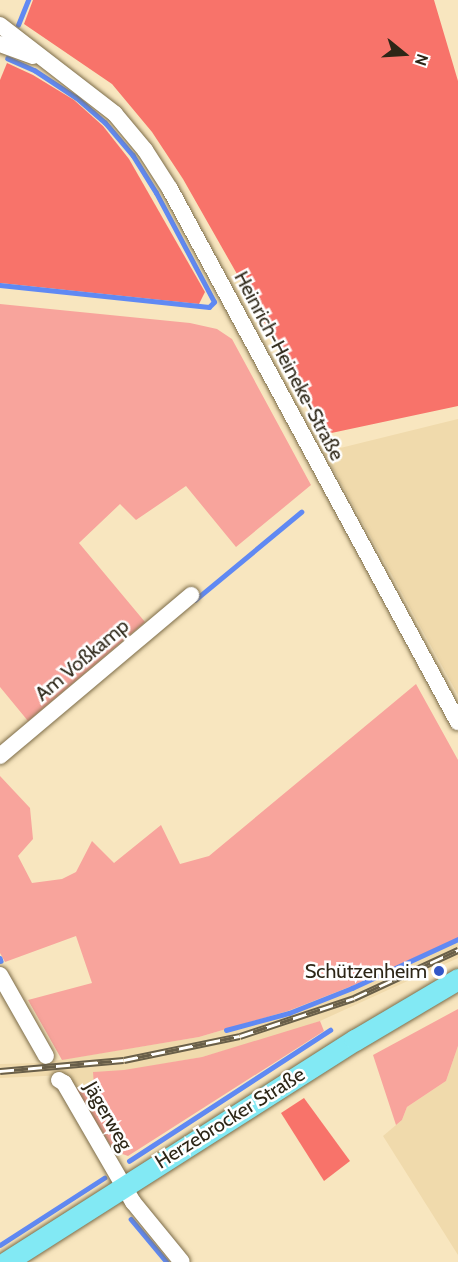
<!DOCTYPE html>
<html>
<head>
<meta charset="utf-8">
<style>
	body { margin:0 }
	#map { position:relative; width:458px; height:1262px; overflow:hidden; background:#f8e6bf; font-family:Cabin,sans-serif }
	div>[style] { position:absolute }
	.built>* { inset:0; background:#f0daac }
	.green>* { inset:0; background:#f8a49c }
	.forest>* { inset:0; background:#f8736a }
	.stream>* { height:4.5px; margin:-2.25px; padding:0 2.25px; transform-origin:2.25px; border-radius:2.25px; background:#6089f3 }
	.roads { filter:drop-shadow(0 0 2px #7c6c49) drop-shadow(0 0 2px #7c6c49) }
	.minor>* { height:16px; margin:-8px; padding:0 8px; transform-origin:8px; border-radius:8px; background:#fff }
	.major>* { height:21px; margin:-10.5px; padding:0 10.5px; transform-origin:10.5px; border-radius:10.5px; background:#82e9f4 }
	.rail>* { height:7px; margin-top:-3.5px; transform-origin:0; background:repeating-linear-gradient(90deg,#fff 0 14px,#695f49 0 28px); box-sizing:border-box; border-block:2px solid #695f49 }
	.dots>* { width:16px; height:16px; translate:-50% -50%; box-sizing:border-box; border:3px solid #fff; border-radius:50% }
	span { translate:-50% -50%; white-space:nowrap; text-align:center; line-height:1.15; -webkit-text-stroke:5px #fff; paint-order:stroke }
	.street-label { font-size:20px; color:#2d2617 }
	.poi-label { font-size:20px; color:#2d2617 }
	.right { translate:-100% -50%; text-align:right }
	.north { position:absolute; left:374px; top:24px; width:60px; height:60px; -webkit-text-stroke:4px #fff; paint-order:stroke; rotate:108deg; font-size:16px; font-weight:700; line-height:24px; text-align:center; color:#2d2617 }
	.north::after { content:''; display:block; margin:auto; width:21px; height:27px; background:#2d2617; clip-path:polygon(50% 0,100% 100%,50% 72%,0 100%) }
</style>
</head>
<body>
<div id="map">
	<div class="built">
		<div style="clip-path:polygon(458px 419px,458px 695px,324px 452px)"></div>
		<div style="clip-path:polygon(458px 938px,458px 958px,320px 1021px,280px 1035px,202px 1057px,124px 1071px,94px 1072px,95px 1086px,76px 1089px,65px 1075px,0 1078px,0 1064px,41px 1063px,199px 1037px,288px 1011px,352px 986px)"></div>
		<div style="clip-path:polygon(458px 1046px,458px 1255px,383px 1136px,402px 1120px,407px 1107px,446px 1081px)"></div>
	</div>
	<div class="green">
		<div style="clip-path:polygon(0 304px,190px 323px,217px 329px,232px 339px,311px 485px,236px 547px,186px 486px,136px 520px,120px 504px,79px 543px,145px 622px,28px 721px,0 687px)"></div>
		<div style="clip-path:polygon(416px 684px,458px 760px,458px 938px,352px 986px,288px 1011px,199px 1037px,62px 1060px,28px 1000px,92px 983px,76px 936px,5px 962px,0 953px,0 776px,30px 808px,33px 839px,18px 856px,32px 883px,62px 879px,76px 872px,92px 841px,114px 863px,161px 825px,180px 864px,209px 856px)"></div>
		<div style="clip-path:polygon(458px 1009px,458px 1046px,446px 1081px,407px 1107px,402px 1120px,396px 1125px,373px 1055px)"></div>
		<div style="clip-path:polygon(320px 1021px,324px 1031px,128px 1156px,114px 1151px,76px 1089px,94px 1086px,93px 1072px,124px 1070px,202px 1057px)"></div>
	</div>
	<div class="forest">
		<div style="clip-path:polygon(33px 0,434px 0,458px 81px,458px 406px,322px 435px,262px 318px,183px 179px,152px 132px,112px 84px,24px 24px)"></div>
		<div style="clip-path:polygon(7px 63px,33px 75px,74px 100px,103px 126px,129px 159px,205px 292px,199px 304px,0 283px,0 80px)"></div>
		<div style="clip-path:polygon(304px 1098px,350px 1161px,324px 1181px,281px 1113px)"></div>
	</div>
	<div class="stream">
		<div style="left:18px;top:25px;width:27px;rotate:-68deg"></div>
		<div style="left:0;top:285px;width:210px;rotate:6deg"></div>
		<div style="left:209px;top:307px;width:7px;rotate:-45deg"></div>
		<div style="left:214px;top:302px;width:123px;rotate:-118deg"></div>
		<div style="left:156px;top:193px;width:44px;rotate:-121.9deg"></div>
		<div style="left:133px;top:156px;width:43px;rotate:-130.3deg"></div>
		<div style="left:105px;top:123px;width:38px;rotate:-139deg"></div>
		<div style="left:76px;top:98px;width:49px;rotate:-146.6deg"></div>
		<div style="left:35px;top:71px;width:30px;rotate:-156deg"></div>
		<div style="left:195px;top:600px;width:138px;rotate:-39.7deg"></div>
		<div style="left:0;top:958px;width:3px;rotate:72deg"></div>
		<div style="left:226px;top:1030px;width:65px;rotate:-15.1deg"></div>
		<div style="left:289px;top:1013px;width:68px;rotate:-21.6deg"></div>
		<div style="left:352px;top:988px;width:117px;rotate:-24.8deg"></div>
		<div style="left:129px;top:1161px;width:240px;rotate:-33.1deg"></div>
		<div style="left:131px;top:1219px;width:56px;rotate:50.1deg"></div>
		<div style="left:0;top:1245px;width:124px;rotate:-32.8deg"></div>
	</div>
	<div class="roads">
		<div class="minor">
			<div style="left:0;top:25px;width:145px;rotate:37.7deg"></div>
			<div style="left:115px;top:114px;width:47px;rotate:50.2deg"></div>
			<div style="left:145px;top:150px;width:46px;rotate:57.3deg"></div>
			<div style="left:170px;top:189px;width:606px;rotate:61.62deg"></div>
			<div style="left:0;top:44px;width:35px;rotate:20deg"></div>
			<div style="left:0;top:756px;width:250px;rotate:-40.1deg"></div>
			<div style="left:0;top:975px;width:93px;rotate:60.4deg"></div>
			<div style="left:59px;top:1080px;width:6px;rotate:31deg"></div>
			<div style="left:64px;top:1083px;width:138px;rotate:59.9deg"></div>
			<div style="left:133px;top:1202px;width:77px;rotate:50.8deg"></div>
		</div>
		<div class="major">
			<div style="left:6px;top:1262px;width:414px;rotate:-32.5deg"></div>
			<div style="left:355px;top:1040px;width:120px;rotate:-30.6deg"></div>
		</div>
	</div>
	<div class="rail">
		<div style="left:0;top:1071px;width:124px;rotate:-5.1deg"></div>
		<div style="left:124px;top:1060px;width:118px;rotate:-11.7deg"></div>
		<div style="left:240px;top:1036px;width:120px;rotate:-18.4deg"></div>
		<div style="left:354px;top:998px;width:115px;rotate:-24.8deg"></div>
	</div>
	<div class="dots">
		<div style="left:439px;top:971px;background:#3257c7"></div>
	</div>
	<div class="street-label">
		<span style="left:289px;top:366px;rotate:62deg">Heinrich-Heineke-Straße</span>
		<span style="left:82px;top:660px;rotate:-40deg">Am Voßkamp</span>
		<span style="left:108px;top:1116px;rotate:60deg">Jägerweg</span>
		<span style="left:230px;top:1118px;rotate:-32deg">Herzebrocker Straße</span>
	</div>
	<div class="poi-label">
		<span class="right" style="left:427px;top:971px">Schützenheim</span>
	</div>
	<div class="north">N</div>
</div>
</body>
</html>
